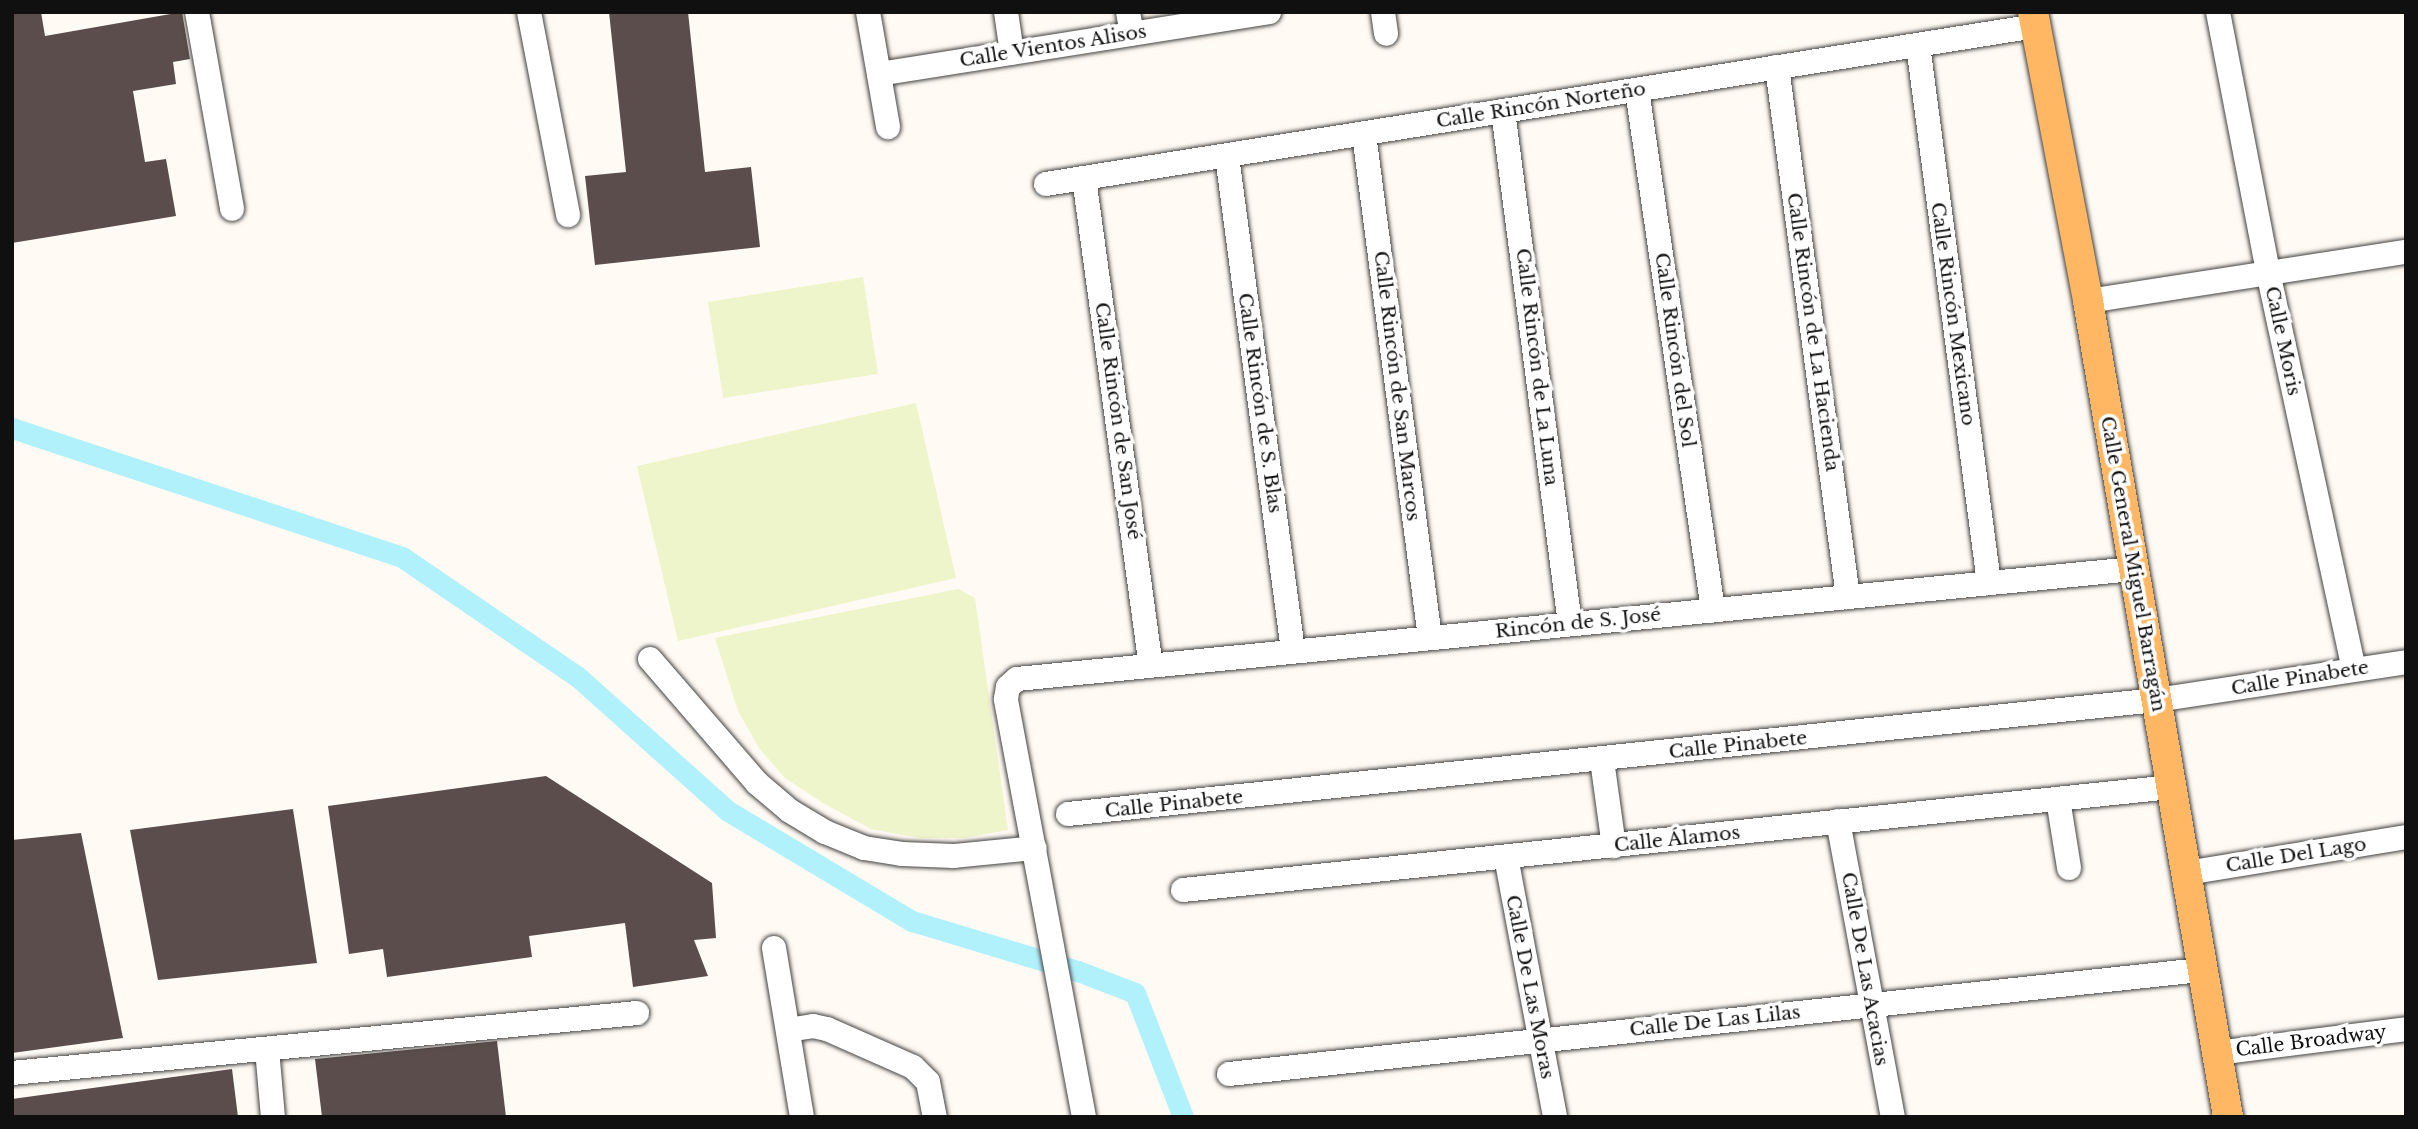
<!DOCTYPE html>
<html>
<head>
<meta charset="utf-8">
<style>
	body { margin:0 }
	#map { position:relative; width:2418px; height:1129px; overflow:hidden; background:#fffaf3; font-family:"Libre Baskerville",serif }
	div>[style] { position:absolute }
	.pitch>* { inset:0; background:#eff5ca }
	.canal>* { height:21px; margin:-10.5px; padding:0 10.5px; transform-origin:10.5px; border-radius:10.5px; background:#b1f1fc }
	.building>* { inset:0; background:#5a4d4b }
	.roads { filter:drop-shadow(0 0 2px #434343) drop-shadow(0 0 2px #434343) }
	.minor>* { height:24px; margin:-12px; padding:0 12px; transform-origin:12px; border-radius:12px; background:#fff }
	.major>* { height:30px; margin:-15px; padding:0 15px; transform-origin:15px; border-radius:15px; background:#ffb763 }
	span { translate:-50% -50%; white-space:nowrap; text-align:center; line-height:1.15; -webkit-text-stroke:7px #fff; paint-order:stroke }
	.street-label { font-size:19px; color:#101010 }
	.frame { position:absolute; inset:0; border:14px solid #101010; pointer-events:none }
</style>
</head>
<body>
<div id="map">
	<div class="pitch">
		<div style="clip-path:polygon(863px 277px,878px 374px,723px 398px,708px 302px)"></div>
		<div style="clip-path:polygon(916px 403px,956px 578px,678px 641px,637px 466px)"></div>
		<div style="clip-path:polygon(958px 589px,975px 598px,1008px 830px,964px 838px,920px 838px,871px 829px,823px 803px,785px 778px,759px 748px,738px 711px,715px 638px)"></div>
	</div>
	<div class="canal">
		<div style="left:12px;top:428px;width:411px;rotate:18.3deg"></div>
		<div style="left:402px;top:557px;width:213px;rotate:34.3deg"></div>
		<div style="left:578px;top:677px;width:201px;rotate:41.8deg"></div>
		<div style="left:728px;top:811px;width:214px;rotate:30.9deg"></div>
		<div style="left:912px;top:921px;width:173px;rotate:16.8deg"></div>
		<div style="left:1078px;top:971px;width:61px;rotate:21.1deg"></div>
		<div style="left:1135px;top:993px;width:133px;rotate:68.8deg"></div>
	</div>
	<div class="building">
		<div style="clip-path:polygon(12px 12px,41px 12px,45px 36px,182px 12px,190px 59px,173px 62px,176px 84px,133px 91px,145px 162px,166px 159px,176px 216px,12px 243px)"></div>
		<div style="clip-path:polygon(609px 12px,688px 12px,705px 172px,751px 167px,760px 247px,595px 265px,585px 176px,626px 172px)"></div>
		<div style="clip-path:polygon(546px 776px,712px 883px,716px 938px,694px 940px,708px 976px,633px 987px,625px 923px,529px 936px,532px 957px,387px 977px,383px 949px,349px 954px,328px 806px)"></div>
		<div style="clip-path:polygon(293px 809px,317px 963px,158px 980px,130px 830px)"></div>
		<div style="clip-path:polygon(81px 833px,123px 1038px,12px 1053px,12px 840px)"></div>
		<div style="clip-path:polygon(497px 1041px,506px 1117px,322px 1117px,315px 1059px)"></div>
		<div style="clip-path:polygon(232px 1069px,238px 1117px,12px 1117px,12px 1099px)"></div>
	</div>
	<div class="roads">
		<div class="minor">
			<div style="left:197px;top:12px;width:200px;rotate:79.9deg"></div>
			<div style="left:529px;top:12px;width:207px;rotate:79.1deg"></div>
			<div style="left:868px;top:12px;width:117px;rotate:80.1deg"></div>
			<div style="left:1006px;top:12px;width:41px;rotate:81.7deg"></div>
			<div style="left:1128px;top:12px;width:22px;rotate:80deg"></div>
			<div style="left:1383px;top:12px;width:22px;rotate:82deg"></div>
			<div style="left:2218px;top:12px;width:265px;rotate:79.1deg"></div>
			<div style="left:2268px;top:272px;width:406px;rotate:77.8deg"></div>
			<div style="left:1918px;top:45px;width:543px;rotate:82.48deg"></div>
			<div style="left:1777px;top:67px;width:535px;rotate:82.37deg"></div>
			<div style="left:879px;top:74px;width:395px;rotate:-9deg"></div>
			<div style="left:1637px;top:90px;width:526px;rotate:81.68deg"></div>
			<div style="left:1503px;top:111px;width:517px;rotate:82.56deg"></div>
			<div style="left:1364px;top:134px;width:508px;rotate:82.54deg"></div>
			<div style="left:1227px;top:156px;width:499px;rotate:82.4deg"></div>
			<div style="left:1084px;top:178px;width:492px;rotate:82.2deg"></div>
			<div style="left:1046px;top:184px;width:1003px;rotate:-9.07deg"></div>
			<div style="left:2088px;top:301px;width:322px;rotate:-8.8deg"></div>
			<div style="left:650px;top:659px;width:164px;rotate:49.2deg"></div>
			<div style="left:757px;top:783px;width:43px;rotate:40.3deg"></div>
			<div style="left:790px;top:811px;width:41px;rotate:31deg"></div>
			<div style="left:825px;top:832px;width:42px;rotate:22.3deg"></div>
			<div style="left:864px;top:848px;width:38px;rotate:9deg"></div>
			<div style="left:902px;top:854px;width:52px;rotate:2.2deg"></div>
			<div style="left:954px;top:856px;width:81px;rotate:-5.6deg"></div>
			<div style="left:1602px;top:760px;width:87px;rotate:82.1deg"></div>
			<div style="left:2058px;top:799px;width:70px;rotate:80.9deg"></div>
			<div style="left:1068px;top:814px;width:1094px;rotate:-5.98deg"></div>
			<div style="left:2156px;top:700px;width:253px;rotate:-8.6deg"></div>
			<div style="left:1838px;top:821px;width:301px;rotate:79.5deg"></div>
			<div style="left:1506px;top:857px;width:265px;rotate:79.3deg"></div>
			<div style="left:2187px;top:873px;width:222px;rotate:-9.3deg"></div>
			<div style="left:1183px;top:890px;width:994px;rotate:-5.95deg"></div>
			<div style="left:774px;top:948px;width:171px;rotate:80.6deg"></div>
			<div style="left:788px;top:1030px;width:25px;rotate:-9deg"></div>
			<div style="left:813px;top:1026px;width:14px;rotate:12deg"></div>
			<div style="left:827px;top:1029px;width:94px;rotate:23.8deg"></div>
			<div style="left:913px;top:1067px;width:21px;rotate:45deg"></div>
			<div style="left:928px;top:1082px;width:36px;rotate:79deg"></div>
			<div style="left:267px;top:1049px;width:68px;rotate:85deg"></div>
			<div style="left:2217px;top:1053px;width:191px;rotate:-7.2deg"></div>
			<div style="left:12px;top:1073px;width:628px;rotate:-5.48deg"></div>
			<div style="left:1229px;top:1074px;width:978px;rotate:-6.11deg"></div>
			<div style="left:1084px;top:1117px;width:425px;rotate:-100.6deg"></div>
			<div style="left:1006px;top:699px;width:12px;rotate:-81deg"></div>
			<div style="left:1008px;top:687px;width:12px;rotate:-42deg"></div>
			<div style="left:1017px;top:679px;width:1121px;rotate:-5.63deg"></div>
		</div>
		<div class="major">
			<div style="left:2033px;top:12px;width:294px;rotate:79.2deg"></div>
			<div style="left:2088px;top:301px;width:828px;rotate:80.26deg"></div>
		</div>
	</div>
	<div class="street-label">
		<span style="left:1053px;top:46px;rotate:-9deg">Calle Vientos Alisos</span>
		<span style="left:1541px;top:105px;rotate:-9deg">Calle Rincón Norteño</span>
		<span style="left:1953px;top:314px;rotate:82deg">Calle Rincón Mexicano</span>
		<span style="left:1813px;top:332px;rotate:82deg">Calle Rincón de La Hacienda</span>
		<span style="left:2283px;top:341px;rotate:78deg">Calle Moris</span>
		<span style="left:1675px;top:350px;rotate:82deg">Calle Rincón del Sol</span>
		<span style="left:1537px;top:367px;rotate:83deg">Calle Rincón de La Luna</span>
		<span style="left:1397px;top:386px;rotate:83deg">Calle Rincón de San Marcos</span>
		<span style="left:1260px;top:403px;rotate:82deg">Calle Rincón de S. Blas</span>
		<span style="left:1118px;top:421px;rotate:82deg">Calle Rincón de San José</span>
		<span style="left:2133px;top:564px;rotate:80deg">Calle General Miguel Barragán</span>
		<span style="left:1578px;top:623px;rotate:-6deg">Rincón de S. José</span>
		<span style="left:2300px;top:678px;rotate:-9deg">Calle Pinabete</span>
		<span style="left:1738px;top:745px;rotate:-6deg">Calle Pinabete</span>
		<span style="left:1174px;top:804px;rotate:-6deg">Calle Pinabete</span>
		<span style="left:1677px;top:839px;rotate:-6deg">Calle Álamos</span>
		<span style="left:2296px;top:855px;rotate:-9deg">Calle Del Lago</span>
		<span style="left:1865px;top:969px;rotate:80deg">Calle De Las Acacias</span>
		<span style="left:1530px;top:987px;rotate:79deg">Calle De Las Moras</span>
		<span style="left:1715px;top:1021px;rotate:-6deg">Calle De Las Lilas</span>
		<span style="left:2311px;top:1041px;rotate:-7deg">Calle Broadway</span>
	</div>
	<div class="frame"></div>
</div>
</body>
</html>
